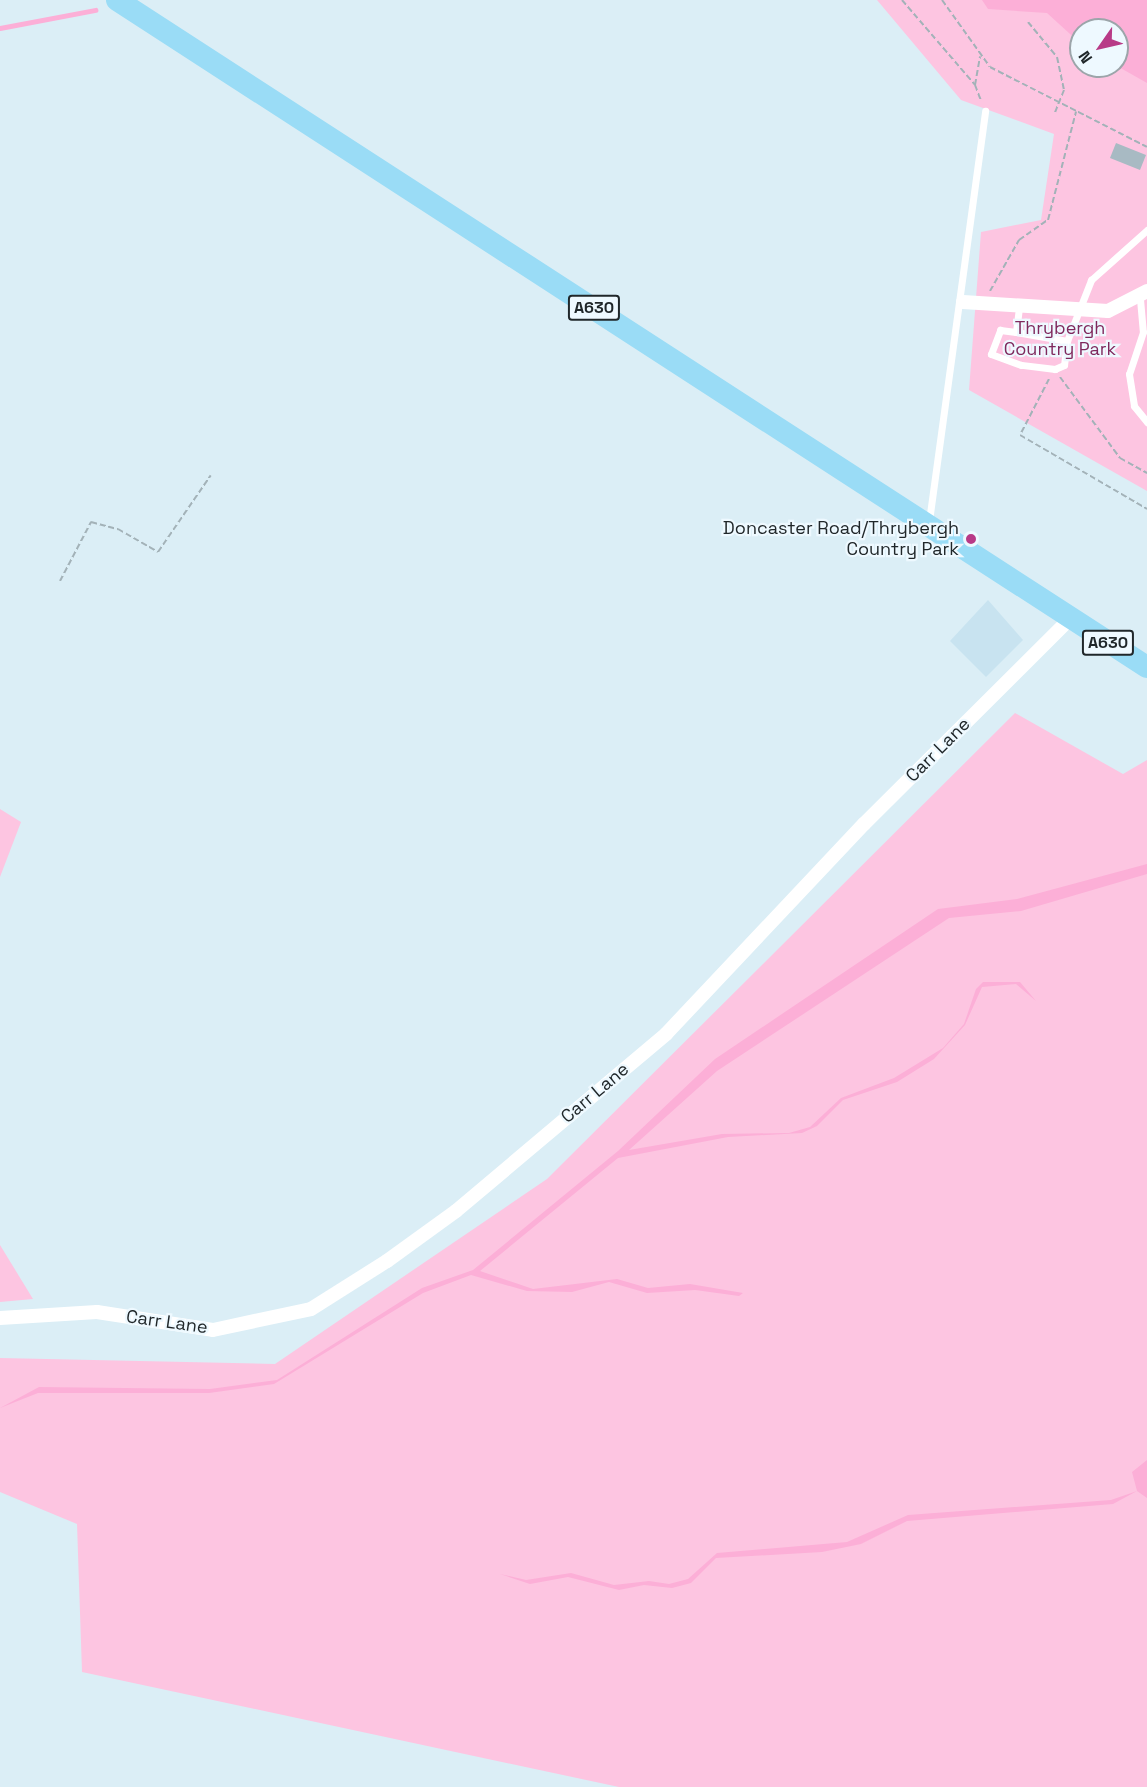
<!DOCTYPE html>
<html>
<head>
<meta charset="utf-8">
<style>
	body { margin:0 }
	#map { position:relative; width:1147px; height:1787px; overflow:hidden; background:#dbeef6; font-family:"Space Grotesk",sans-serif }
	div>[style] { position:absolute }
	.built>* { inset:0; background:#c8e3f0 }
	.green>* { inset:0; background:#fdc5e1 }
	.water>* { inset:0; background:#fcafd7 }
	.stream>* { height:4.5px; margin:-2.25px; padding:0 2.25px; transform-origin:2.25px; border-radius:2.25px; background:#fcafd7 }
	.building>* { inset:0; background:#a8bac3 }
	.path>* { height:2px; margin-top:-1px; transform-origin:0; background:repeating-linear-gradient(90deg,#a3b2b8 0 6px,transparent 0 9px) }
	.service>* { height:7px; margin:-3.5px; padding:0 3.5px; transform-origin:3.5px; border-radius:3.5px; background:#fff }
	.minor>* { height:14px; margin:-7px; padding:0 7px; transform-origin:7px; border-radius:7px; background:#fff }
	.primary>* { height:22px; margin:-11px; padding:0 11px; transform-origin:11px; border-radius:11px; background:#9adcf6 }
	.dots>* { width:16px; height:16px; translate:-50% -50%; box-sizing:border-box; border:3px solid #eef9ff; border-radius:50% }
	span { translate:-50% -50%; white-space:nowrap; text-align:center; line-height:1.15; -webkit-text-stroke:4.5px #eef9ff; paint-order:stroke }
	.shield-label span { padding:2px 4px; background:#eef9ff; border:2px solid; border-radius:4px; -webkit-text-stroke-width:0 }
	.shield-label { font-size:16px; color:#20272a; font-weight:700 }
	.park-label { font-size:18px; color:#7f285d }
	.poi-label { font-size:18px; color:#20272a }
	.right { translate:-100% -50%; text-align:right }
	.street-label { font-size:18px; color:#20272a }
	.north { position:absolute; left:1069px; top:18px; width:60px; height:60px; box-sizing:border-box; background:#eef9ff; border:2px solid #9ca5aa; border-radius:50%; rotate:236deg; font-size:16px; font-weight:700; line-height:24px; text-align:center; color:#20272a }
	.north::after { content:''; display:block; margin:auto; width:21px; height:27px; background:#b83a87; clip-path:polygon(50% 0,100% 100%,50% 72%,0 100%) }
</style>
</head>
<body>
<div id="map">
	<div class="built">
		<div style="clip-path:polygon(988px 600px,1023px 640px,986px 677px,950px 641px)"></div>
	</div>
	<div class="green">
		<div style="clip-path:polygon(evenodd,877px 0,1147px 0,1147px 491px,969px 390px,981px 232px,1041px 220px,1054px 134px,961px 100px,877px 0,1081px 30px,1117px 30px,1117px 66px,1081px 66px,1081px 30px)"></div>
		<div style="clip-path:polygon(1015px 713px,1123px 774px,1147px 760px,1147px 1787px,619px 1787px,82px 1672px,77px 1524px,0 1492px,0 1358px,275px 1364px,547px 1179px)"></div>
		<div style="clip-path:polygon(0 809px,21px 822px,0 877px)"></div>
		<div style="clip-path:polygon(0 1245px,33px 1299px,0 1302px)"></div>
	</div>
	<div class="water">
		<div style="clip-path:polygon(982px 0,1147px 0,1147px 83px,1117px 66px,1117px 30px,1081px 30px,1081px 44px,1047px 13px,988px 9px)"></div>
		<div style="clip-path:polygon(1147px 864px,1147px 874px,1021px 911px,949px 918px,717px 1071px,629px 1150px,722px 1134px,789px 1133px,810px 1127px,841px 1098px,894px 1078px,943px 1048px,964px 1024px,976px 989px,983px 982px,1020px 982px,1036px 1001px,1016px 984px,982px 987px,965px 1025px,934px 1059px,897px 1082px,843px 1100px,817px 1126px,802px 1133px,728px 1137px,618px 1158px,480px 1271px,533px 1289px,617px 1279px,648px 1288px,690px 1284px,743px 1293px,739px 1296px,695px 1290px,647px 1293px,609px 1282px,572px 1292px,527px 1291px,471px 1275px,423px 1293px,274px 1384px,209px 1393px,38px 1393px,0 1408px,39px 1387px,210px 1389px,277px 1380px,422px 1288px,473px 1270px,618px 1151px,715px 1059px,938px 909px,1017px 899px)"></div>
		<div style="clip-path:polygon(1147px 1460px,1147px 1498px,1137px 1491px,1113px 1504px,907px 1521px,861px 1544px,822px 1552px,716px 1558px,691px 1583px,672px 1588px,644px 1585px,619px 1590px,568px 1577px,530px 1584px,500px 1574px,526px 1580px,571px 1573px,614px 1585px,649px 1581px,669px 1584px,688px 1579px,717px 1553px,847px 1542px,908px 1515px,1111px 1500px,1137px 1491px,1132px 1472px)"></div>
	</div>
	<div class="stream">
		<div style="left:0;top:28px;width:97px;rotate:-10.7deg"></div>
	</div>
	<div class="building">
		<div style="clip-path:polygon(1116px 143px,1146px 155px,1140px 170px,1110px 158px)"></div>
	</div>
	<div class="path">
		<div style="left:902px;top:0;width:112px;rotate:49.3deg"></div>
		<div style="left:975px;top:85px;width:17px;rotate:69deg"></div>
		<div style="left:942px;top:0;width:82px;rotate:54.4deg"></div>
		<div style="left:990px;top:67px;width:176px;rotate:27deg"></div>
		<div style="left:1028px;top:22px;width:45px;rotate:50.4deg"></div>
		<div style="left:1057px;top:57px;width:34px;rotate:78deg"></div>
		<div style="left:1064px;top:90px;width:24px;rotate:112deg"></div>
		<div style="left:975px;top:85px;width:29px;rotate:-80deg"></div>
		<div style="left:990px;top:291px;width:59px;rotate:-60.4deg"></div>
		<div style="left:1019px;top:240px;width:35px;rotate:-35deg"></div>
		<div style="left:1048px;top:220px;width:112px;rotate:-75.5deg"></div>
		<div style="left:1060px;top:377px;width:101px;rotate:53.5deg"></div>
		<div style="left:1120px;top:458px;width:31px;rotate:29deg"></div>
		<div style="left:1049px;top:379px;width:63px;rotate:117.4deg"></div>
		<div style="left:1020px;top:435px;width:147px;rotate:30.2deg"></div>
		<div style="left:60px;top:581px;width:67px;rotate:-62.3deg"></div>
		<div style="left:91px;top:522px;width:28px;rotate:15deg"></div>
		<div style="left:118px;top:529px;width:46px;rotate:29.9deg"></div>
		<div style="left:158px;top:552px;width:93px;rotate:-55.5deg"></div>
	</div>
	<div class="service">
		<div style="left:1140px;top:299px;width:33px;rotate:85deg"></div>
		<div style="left:1143px;top:332px;width:44px;rotate:108.4deg"></div>
		<div style="left:1129px;top:374px;width:32px;rotate:81deg"></div>
		<div style="left:1134px;top:406px;width:21px;rotate:51deg"></div>
		<div style="left:1016px;top:332px;width:52px;rotate:10deg"></div>
		<div style="left:1067px;top:341px;width:24px;rotate:97deg"></div>
		<div style="left:1064px;top:365px;width:10px;rotate:156deg"></div>
		<div style="left:1055px;top:369px;width:34px;rotate:-173deg"></div>
		<div style="left:1021px;top:365px;width:32px;rotate:-160deg"></div>
		<div style="left:991px;top:354px;width:26px;rotate:-69deg"></div>
		<div style="left:1000px;top:330px;width:16px;rotate:7deg"></div>
		<div style="left:1016px;top:332px;width:26px;rotate:-83deg"></div>
		<div style="left:1067px;top:341px;width:66px;rotate:-68.5deg"></div>
		<div style="left:1091px;top:280px;width:75px;rotate:-41.8deg"></div>
		<div style="left:929px;top:521px;width:414px;rotate:-82.2deg"></div>
	</div>
	<div class="minor">
		<div style="left:963px;top:302px;width:145px;rotate:3.6deg"></div>
		<div style="left:1108px;top:311px;width:44px;rotate:-27.1deg"></div>
		<div style="left:0;top:1318px;width:97px;rotate:-3.5deg"></div>
		<div style="left:97px;top:1312px;width:117px;rotate:8.8deg"></div>
		<div style="left:213px;top:1330px;width:100px;rotate:-12.1deg"></div>
		<div style="left:311px;top:1309px;width:90px;rotate:-32.3deg"></div>
		<div style="left:387px;top:1261px;width:85px;rotate:-35.9deg"></div>
		<div style="left:456px;top:1211px;width:275px;rotate:-40.1deg"></div>
		<div style="left:666px;top:1034px;width:289px;rotate:-46.7deg"></div>
		<div style="left:864px;top:824px;width:291px;rotate:-44.9deg"></div>
	</div>
	<div class="primary">
		<div style="left:117px;top:0;width:1227px;rotate:32.93deg"></div>
	</div>
	<div class="dots">
		<div style="left:971px;top:539px;background:#b83a87"></div>
	</div>
	<div class="shield-label">
		<span style="left:594px;top:308px">A630</span>
		<span style="left:1108px;top:643px">A630</span>
	</div>
	<div class="park-label">
		<span style="left:1060px;top:339px">Thrybergh<br>Country Park</span>
	</div>
	<div class="poi-label">
		<span class="right" style="left:959px;top:539px">Doncaster Road/Thrybergh<br>Country Park</span>
	</div>
	<div class="street-label">
		<span style="left:938px;top:750px;rotate:-45deg">Carr Lane</span>
		<span style="left:595px;top:1093px;rotate:-40deg">Carr Lane</span>
		<span style="left:167px;top:1322px;rotate:8deg">Carr Lane</span>
	</div>
	<div class="north">N</div>
</div>
</body>
</html>
